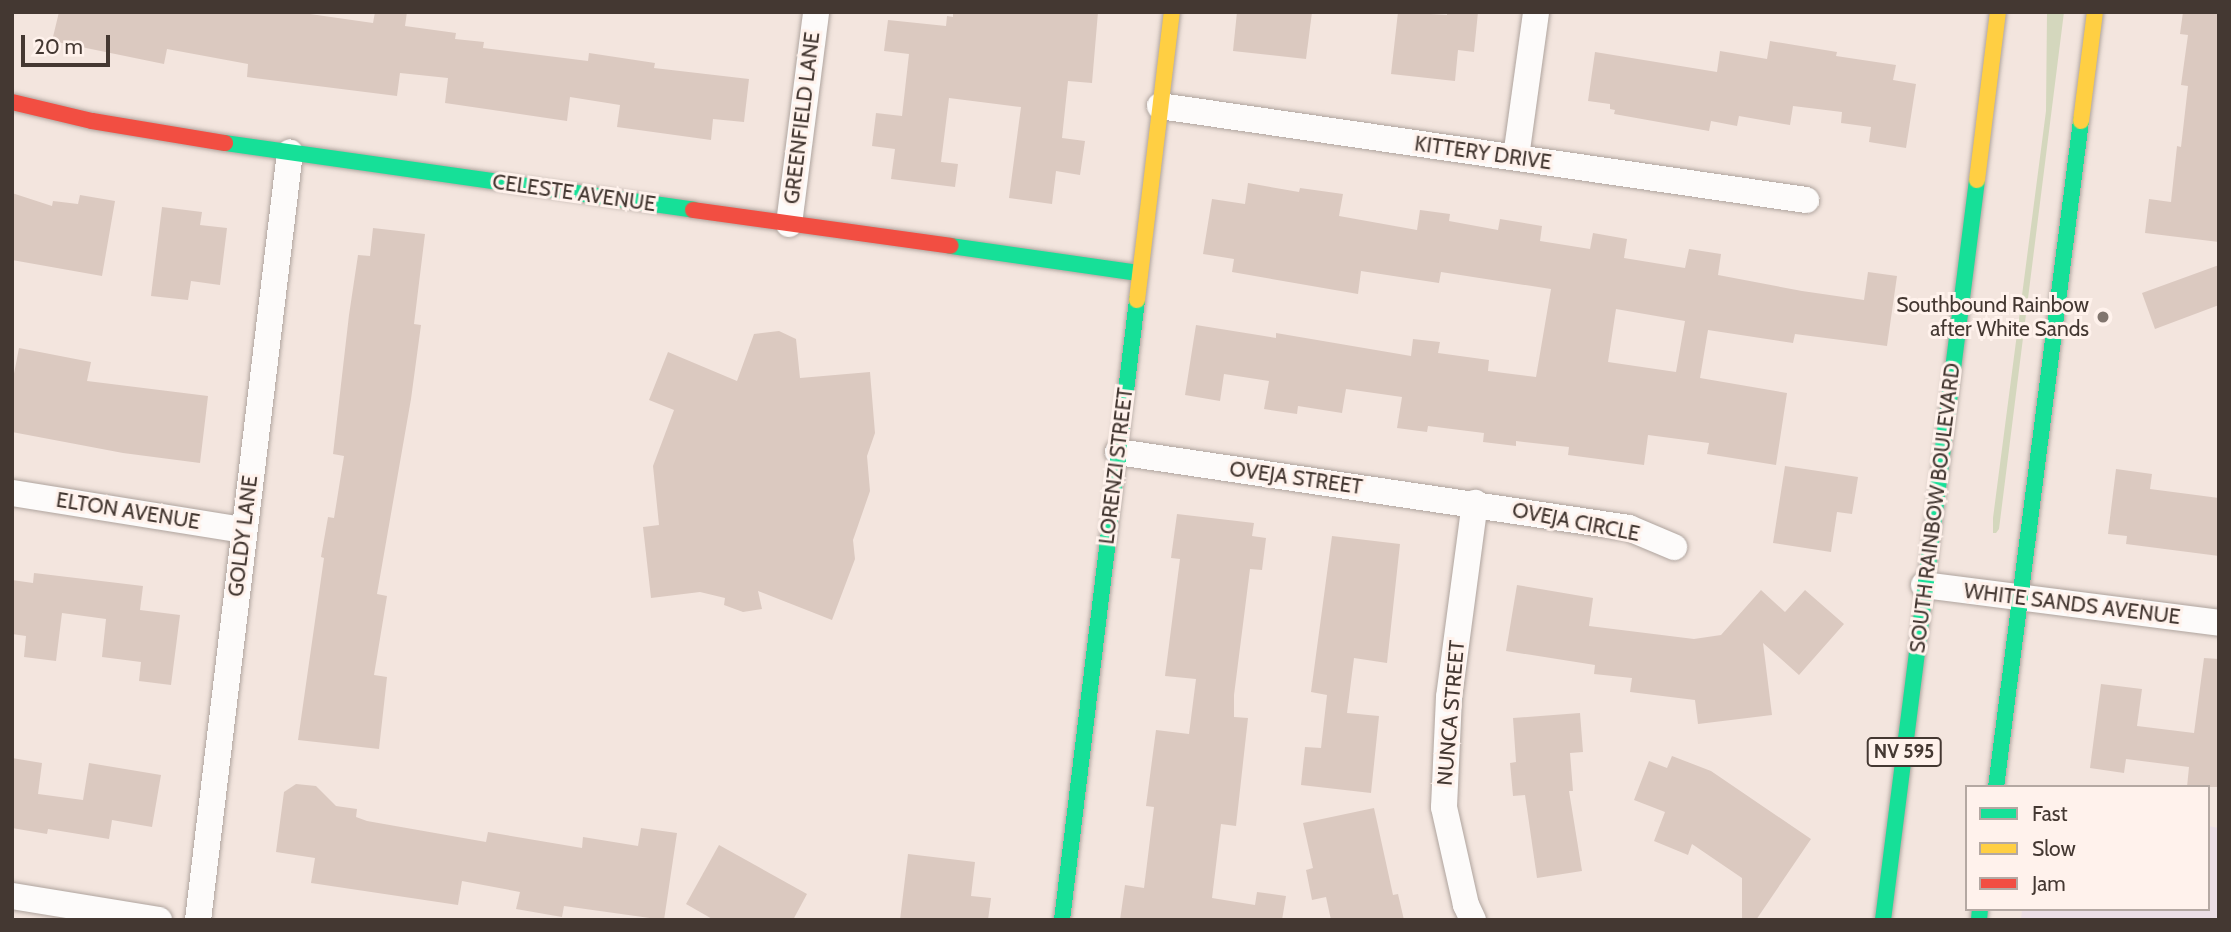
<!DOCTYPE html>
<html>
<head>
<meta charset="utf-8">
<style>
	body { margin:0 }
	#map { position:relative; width:2231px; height:932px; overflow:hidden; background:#f3e5de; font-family:Cabin,sans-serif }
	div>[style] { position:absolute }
	.commercial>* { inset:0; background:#ecdee5 }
	.green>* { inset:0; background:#d4d7bd }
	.building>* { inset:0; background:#dbc9c0 }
	.roads { filter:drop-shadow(0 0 2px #afa49e) drop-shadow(0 0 2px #afa49e) }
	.street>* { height:26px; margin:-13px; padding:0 13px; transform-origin:13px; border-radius:13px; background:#fdfbfa }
	.fast>* { height:16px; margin:-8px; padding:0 8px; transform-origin:8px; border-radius:8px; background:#16e098 }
	.slow>* { height:16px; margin:-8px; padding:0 8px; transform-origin:8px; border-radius:8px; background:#ffcf43 }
	.jam>* { height:16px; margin:-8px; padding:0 8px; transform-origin:8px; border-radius:8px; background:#f24e42 }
	.dots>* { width:19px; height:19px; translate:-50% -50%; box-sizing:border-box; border:4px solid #fff2ec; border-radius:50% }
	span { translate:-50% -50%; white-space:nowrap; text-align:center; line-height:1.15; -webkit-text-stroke:6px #fff2ec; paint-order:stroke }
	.shield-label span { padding:2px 5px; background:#fff2ec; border:2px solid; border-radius:5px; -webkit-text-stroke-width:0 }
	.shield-label { font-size:19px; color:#443832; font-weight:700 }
	.street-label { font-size:21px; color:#443832 }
	.poi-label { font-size:21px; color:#443832 }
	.right { translate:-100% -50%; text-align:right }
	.frame { position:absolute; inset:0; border:14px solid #443832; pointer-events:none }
	.legend { position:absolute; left:1965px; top:785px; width:245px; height:126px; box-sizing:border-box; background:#fff2ec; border:2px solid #b4a8a2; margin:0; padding:9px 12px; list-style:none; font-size:21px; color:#443832 }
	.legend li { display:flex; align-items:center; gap:14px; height:35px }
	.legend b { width:35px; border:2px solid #b4a8a2 }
	.scale { position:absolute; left:21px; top:35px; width:89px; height:32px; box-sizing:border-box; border:4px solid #443832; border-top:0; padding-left:9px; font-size:21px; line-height:24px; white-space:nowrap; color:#443832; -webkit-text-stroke:5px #fff2ec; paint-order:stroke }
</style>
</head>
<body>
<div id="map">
	<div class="commercial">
		<div style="clip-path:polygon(2208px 826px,2219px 828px,2219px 920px,2021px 920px,2022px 909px,2208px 909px)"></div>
	</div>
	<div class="green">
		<div style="clip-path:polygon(2047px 12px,2064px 12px,1999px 529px,1996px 533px,1993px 533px,1993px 518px,2046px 111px)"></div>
	</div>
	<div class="building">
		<div style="clip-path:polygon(59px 12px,296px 12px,373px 23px,375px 12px,407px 12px,405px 26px,456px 33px,455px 39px,484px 42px,483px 48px,588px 61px,589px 53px,655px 63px,654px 68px,749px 79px,744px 122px,713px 119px,711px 140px,617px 127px,620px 105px,570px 97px,567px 121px,445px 103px,448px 78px,400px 73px,397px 96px,247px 77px,248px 64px,167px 49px,164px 64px,52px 41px)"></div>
		<div style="clip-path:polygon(953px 12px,1098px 12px,1092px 83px,1068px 81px,1062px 138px,1085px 141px,1080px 175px,1056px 171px,1052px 204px,1009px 198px,1021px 107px,949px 98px,941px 162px,958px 164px,955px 187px,891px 179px,895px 149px,872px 146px,876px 113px,902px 116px,909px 54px,884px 51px,888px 20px,946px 26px,947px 16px,953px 17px)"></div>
		<div style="clip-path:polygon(1237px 12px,1312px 12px,1306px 59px,1233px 51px)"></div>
		<div style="clip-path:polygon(1398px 12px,1447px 15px,1447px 12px,1478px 12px,1474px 52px,1458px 50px,1455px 81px,1391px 74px)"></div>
		<div style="clip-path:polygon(2183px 12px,2219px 12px,2219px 242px,2145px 233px,2149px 199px,2171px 202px,2177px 146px,2181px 147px,2188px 86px,2181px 85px,2188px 35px,2180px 34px)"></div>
		<div style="clip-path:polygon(1770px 41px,1837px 52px,1836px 56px,1896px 65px,1893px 80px,1916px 84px,1906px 148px,1869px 142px,1871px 127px,1841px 123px,1842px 112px,1793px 106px,1790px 125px,1739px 116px,1737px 126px,1711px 121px,1709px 131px,1614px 114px,1615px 110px,1610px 109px,1610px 104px,1588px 101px,1595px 52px,1717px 72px,1720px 51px,1767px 59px)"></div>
		<div style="clip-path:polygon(evenodd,1248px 183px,1299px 192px,1300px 188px,1343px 194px,1339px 216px,1417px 230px,1420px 210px,1450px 214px,1449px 221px,1498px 230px,1500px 219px,1542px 226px,1540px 241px,1590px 249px,1593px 233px,1627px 239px,1624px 258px,1685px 268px,1689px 249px,1721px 254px,1718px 275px,1802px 291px,1864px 300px,1868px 272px,1897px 276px,1887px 346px,1795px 334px,1793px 343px,1708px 330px,1700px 378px,1787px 393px,1776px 465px,1707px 454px,1709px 443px,1648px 435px,1644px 465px,1568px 455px,1569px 447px,1516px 441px,1516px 446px,1483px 442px,1484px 433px,1428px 426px,1427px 432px,1397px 428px,1402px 397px,1346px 389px,1342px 413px,1298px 406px,1297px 414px,1264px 409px,1269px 381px,1224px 374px,1220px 401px,1185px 395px,1196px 325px,1276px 338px,1276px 333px,1411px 356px,1413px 339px,1440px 342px,1438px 353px,1489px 360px,1488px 371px,1536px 377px,1551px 289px,1441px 272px,1439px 283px,1361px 271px,1358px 294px,1232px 272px,1234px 259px,1203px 254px,1212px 199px,1245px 204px,1248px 183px,1616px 309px,1685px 321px,1676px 372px,1608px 362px,1616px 309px)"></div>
		<div style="clip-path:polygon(12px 193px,52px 206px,53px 201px,78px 204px,80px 195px,115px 201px,102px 276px,12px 260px)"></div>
		<div style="clip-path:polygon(162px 207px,202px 212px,200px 225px,227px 228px,220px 285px,191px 281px,188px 300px,151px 296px)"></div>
		<div style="clip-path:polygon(373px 228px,425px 234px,414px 324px,421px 325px,411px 399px,377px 594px,387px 596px,374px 675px,387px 677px,379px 749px,298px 740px,324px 558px,321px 557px,328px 517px,334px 518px,344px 456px,333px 454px,349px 315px,358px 255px,370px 256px)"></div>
		<div style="clip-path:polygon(2219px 265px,2219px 305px,2155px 329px,2142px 293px)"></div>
		<div style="clip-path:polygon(779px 331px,796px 339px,800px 378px,870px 372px,875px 433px,867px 456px,870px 491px,853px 540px,855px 559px,832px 620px,758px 591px,762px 609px,743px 612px,724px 605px,725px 598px,700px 592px,651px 598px,643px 527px,659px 525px,653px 466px,674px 410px,649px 400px,668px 352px,737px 381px,754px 334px)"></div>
		<div style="clip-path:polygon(19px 348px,91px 362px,87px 381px,208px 396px,200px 463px,123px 453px,12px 432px,12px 384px)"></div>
		<div style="clip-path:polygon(1785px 466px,1858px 477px,1852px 514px,1837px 512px,1831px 552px,1773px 543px)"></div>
		<div style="clip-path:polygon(2116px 469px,2152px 474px,2150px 489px,2219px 498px,2219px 556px,2126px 544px,2127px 536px,2108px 534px)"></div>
		<div style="clip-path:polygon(1177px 514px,1254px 523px,1252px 536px,1266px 538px,1262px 570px,1250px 569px,1234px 695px,1234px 717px,1248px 718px,1236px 826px,1221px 824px,1212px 898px,1255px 905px,1257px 892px,1286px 896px,1282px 920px,1120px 920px,1125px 885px,1144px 888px,1154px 807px,1146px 806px,1156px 730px,1189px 734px,1196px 679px,1165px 676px,1180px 559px,1171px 558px)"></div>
		<div style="clip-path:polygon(1332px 536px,1400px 544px,1387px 663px,1354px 658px,1347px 713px,1379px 716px,1371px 793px,1301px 785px,1305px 747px,1321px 748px,1327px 695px,1311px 692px)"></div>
		<div style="clip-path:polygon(34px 573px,143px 586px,140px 610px,180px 615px,171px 685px,139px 681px,141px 662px,102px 657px,106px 619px,62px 613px,56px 661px,24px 657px,26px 636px,12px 634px,12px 580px,33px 583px)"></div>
		<div style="clip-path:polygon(1517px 585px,1593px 598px,1589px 626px,1694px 639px,1721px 635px,1761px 590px,1785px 612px,1805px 590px,1844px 624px,1799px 675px,1763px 643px,1772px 715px,1698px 724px,1695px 700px,1630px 692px,1632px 678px,1594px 674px,1595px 665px,1506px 651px)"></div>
		<div style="clip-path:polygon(2204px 658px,2219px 659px,2219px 787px,2187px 787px,2189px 767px,2126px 759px,2124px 773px,2090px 768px,2101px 684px,2142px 689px,2137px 726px,2194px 733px)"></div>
		<div style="clip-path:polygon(1580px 713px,1583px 752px,1570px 753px,1573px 791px,1569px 791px,1582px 871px,1537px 878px,1525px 795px,1513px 796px,1510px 763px,1516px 762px,1513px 718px)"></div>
		<div style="clip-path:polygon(1672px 756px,1711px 771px,1811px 839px,1756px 920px,1742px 920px,1742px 878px,1692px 844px,1688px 855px,1654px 841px,1665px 812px,1634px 800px,1649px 761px,1667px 768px)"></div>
		<div style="clip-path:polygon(12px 758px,42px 763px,38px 794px,83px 800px,89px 763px,161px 775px,152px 827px,112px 820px,109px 839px,48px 829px,47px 834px,12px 828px)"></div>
		<div style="clip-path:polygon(296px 784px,316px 786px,336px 806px,357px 809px,356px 817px,367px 821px,486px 842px,488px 832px,582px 848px,583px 837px,638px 846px,641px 828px,677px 833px,664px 920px,564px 906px,562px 917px,516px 909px,520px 892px,462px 881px,458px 905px,311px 883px,315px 858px,276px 852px,284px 792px)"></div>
		<div style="clip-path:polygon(1374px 808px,1393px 895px,1398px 894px,1404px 920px,1331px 920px,1326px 897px,1312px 900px,1306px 870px,1313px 868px,1303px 823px)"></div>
		<div style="clip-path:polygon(719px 845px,807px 894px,793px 920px,714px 920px,686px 904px)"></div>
		<div style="clip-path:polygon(908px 854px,975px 862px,971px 896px,991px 898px,988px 920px,900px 920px)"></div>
	</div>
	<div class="roads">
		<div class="street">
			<div style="left:1160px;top:106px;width:653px;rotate:8.28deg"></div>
			<div style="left:1516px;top:157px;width:146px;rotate:-82.1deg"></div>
			<div style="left:789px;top:224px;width:214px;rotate:-82.7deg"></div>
			<div style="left:1118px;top:452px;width:517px;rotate:8.46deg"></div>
			<div style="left:1629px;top:528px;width:49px;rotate:22.9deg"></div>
			<div style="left:12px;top:493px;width:235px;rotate:9.1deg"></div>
			<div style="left:1924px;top:585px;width:297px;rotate:7.3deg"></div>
			<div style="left:12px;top:896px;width:149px;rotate:9.3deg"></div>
			<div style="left:198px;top:920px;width:773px;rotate:-83.17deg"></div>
			<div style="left:1473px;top:920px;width:17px;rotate:-115deg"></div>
			<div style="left:1466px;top:905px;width:100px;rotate:-102.7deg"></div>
			<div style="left:1444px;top:807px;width:110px;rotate:-87.4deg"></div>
			<div style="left:1449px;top:697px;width:196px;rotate:-82.4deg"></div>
		</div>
		<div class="fast">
			<div style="left:225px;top:143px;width:473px;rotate:8.1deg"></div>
			<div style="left:951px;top:246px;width:190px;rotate:8.2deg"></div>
			<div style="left:1996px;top:787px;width:671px;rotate:-82.73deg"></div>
			<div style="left:1062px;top:920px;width:625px;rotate:-83.1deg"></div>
			<div style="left:1883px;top:920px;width:746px;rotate:-82.76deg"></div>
			<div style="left:1979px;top:920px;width:11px;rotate:-85deg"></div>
		</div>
		<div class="slow">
			<div style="left:2081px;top:121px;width:110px;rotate:-82.7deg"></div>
			<div style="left:1977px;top:180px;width:169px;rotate:-82.9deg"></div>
			<div style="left:1137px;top:300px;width:290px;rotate:-83.1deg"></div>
		</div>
		<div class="jam">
			<div style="left:12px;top:102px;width:82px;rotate:13.4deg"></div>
			<div style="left:92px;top:121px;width:135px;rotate:9.4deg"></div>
			<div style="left:693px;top:210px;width:260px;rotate:7.9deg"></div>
		</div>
	</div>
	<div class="dots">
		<div style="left:2103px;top:317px;background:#81756e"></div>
	</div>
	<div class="shield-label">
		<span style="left:1904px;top:752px">NV 595</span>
	</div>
	<div class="street-label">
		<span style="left:802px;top:118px;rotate:-83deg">GREENFIELD LANE</span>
		<span style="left:1483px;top:153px;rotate:8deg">KITTERY DRIVE</span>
		<span style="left:574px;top:193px;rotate:8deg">CELESTE AVENUE</span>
		<span style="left:1116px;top:466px;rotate:-83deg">LORENZI STREET</span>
		<span style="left:1296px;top:478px;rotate:8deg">OVEJA STREET</span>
		<span style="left:1935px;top:508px;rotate:-83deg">SOUTH RAINBOW BOULEVARD</span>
		<span style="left:128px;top:511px;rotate:9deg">ELTON AVENUE</span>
		<span style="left:1576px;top:522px;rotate:11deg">OVEJA CIRCLE</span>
		<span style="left:243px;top:536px;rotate:-83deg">GOLDY LANE</span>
		<span style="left:2072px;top:604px;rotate:7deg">WHITE SANDS AVENUE</span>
		<span style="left:1451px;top:713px;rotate:-85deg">NUNCA STREET</span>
	</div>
	<div class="poi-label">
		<span class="right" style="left:2089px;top:317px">Southbound Rainbow<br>after White Sands</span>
	</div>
	<div class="frame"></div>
	<ul class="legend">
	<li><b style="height:9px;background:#16e098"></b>Fast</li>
	<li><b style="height:9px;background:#ffcf43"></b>Slow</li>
	<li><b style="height:9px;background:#f24e42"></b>Jam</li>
	</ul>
	<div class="scale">20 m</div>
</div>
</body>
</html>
